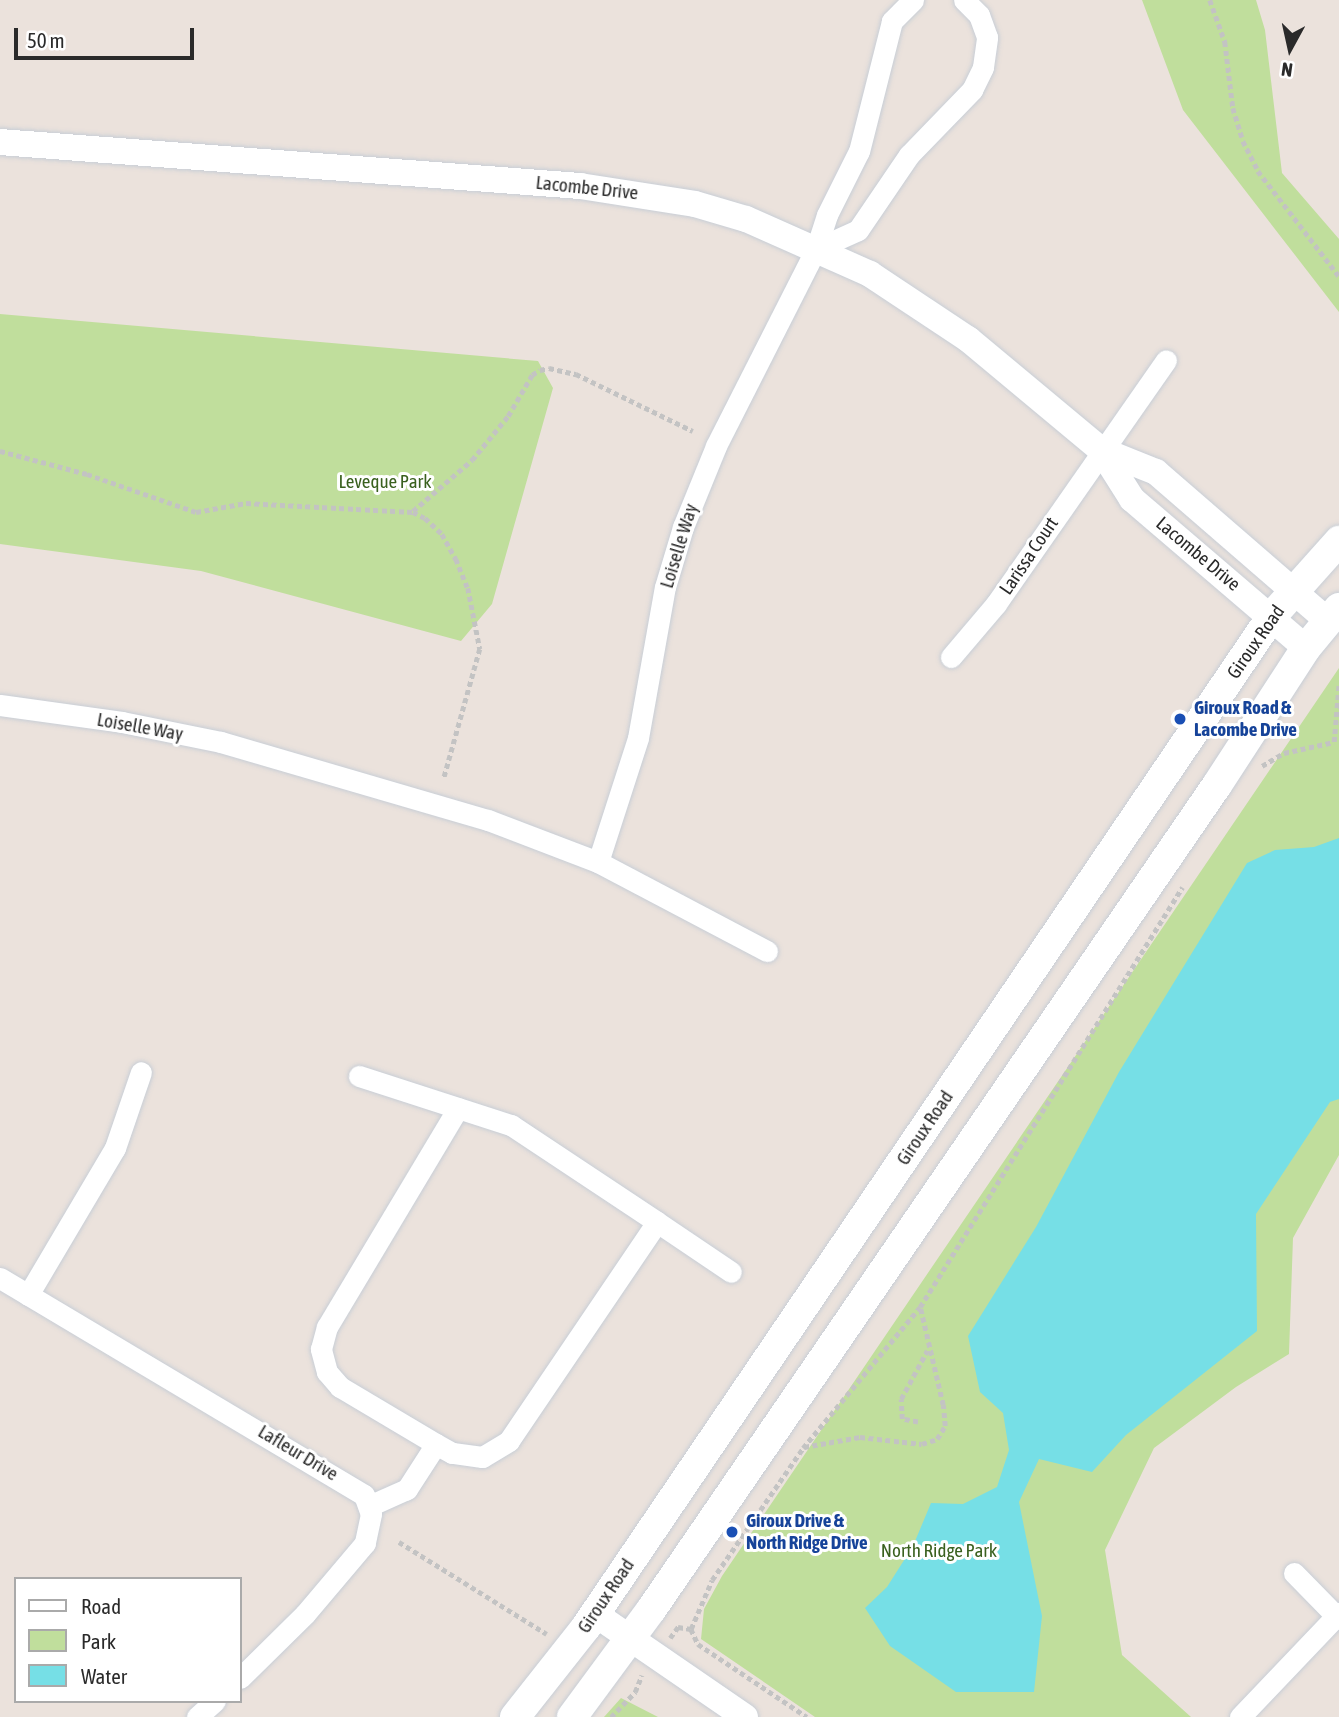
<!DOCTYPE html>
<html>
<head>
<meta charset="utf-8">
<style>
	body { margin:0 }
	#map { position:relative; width:1339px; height:1717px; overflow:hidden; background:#ebe2dc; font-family:"Asap Condensed",sans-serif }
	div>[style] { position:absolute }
	.green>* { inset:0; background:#c0de9c }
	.water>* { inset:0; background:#76dfe6 }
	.path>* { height:4.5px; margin-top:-2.25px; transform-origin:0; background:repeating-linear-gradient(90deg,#c3c3c3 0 5px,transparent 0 8.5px) }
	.roads { filter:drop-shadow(0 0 2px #c8ced6) drop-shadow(0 0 2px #c8ced6) }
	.minor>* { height:21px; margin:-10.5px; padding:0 10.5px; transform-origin:10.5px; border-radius:10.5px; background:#fff }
	.tertiary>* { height:26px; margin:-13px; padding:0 13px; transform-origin:13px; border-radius:13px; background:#fff }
	.secondary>* { height:30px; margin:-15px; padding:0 15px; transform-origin:15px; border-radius:15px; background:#fff }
	.dots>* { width:19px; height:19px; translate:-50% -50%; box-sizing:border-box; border:4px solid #fff; border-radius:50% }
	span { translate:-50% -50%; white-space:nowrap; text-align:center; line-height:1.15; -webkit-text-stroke:6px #fff; paint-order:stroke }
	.street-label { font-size:19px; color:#2a2a2a }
	.park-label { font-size:19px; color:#3a611f }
	.transit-label { font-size:19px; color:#164399; font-weight:700 }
	.left { translate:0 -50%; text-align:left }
	.legend { position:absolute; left:14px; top:1577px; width:228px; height:126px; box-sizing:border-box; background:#fff; border:2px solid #aaa; margin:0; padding:9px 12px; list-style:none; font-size:21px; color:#2a2a2a }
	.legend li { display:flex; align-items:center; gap:14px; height:35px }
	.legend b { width:35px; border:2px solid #aaa }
	.north { position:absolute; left:1255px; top:14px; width:70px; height:70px; -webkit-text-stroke:5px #fff; paint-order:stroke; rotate:188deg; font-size:19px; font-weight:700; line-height:28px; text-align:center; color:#2a2a2a }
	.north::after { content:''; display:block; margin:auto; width:24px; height:32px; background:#2a2a2a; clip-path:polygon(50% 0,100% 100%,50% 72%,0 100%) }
	.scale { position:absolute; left:14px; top:28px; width:180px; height:32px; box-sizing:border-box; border:4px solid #2a2a2a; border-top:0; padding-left:9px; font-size:21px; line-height:24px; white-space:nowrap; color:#2a2a2a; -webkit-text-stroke:5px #fff; paint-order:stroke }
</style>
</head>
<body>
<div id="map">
	<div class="green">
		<div style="clip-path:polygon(1142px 0,1256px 0,1265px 30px,1282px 173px,1339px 239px,1339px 312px,1183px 110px)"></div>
		<div style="clip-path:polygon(0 314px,538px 361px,553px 388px,492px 604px,461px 641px,201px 571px,0 544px)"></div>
		<div style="clip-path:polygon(1339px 668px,1339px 1155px,1293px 1238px,1289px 1354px,1236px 1387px,1154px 1448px,1105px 1550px,1122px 1655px,1191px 1717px,815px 1717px,701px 1639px,704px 1609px,722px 1576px)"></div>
		<div style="clip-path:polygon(621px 1698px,658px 1717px,604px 1717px)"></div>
	</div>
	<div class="water">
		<div style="clip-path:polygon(1339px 838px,1339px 1099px,1330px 1102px,1256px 1214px,1257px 1331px,1126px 1435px,1092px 1472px,1039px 1459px,1019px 1502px,1042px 1616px,1034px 1692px,956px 1692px,890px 1646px,865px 1608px,887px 1587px,913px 1546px,931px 1503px,963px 1504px,997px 1487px,1009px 1450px,1003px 1413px,980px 1392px,968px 1336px,1036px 1227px,1119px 1072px,1247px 863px,1275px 850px,1314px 847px)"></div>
	</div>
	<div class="path">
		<div style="left:1210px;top:0;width:45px;rotate:70.3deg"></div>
		<div style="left:1225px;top:42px;width:66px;rotate:83.1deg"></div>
		<div style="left:1233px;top:108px;width:34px;rotate:73deg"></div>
		<div style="left:1243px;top:141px;width:34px;rotate:63deg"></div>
		<div style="left:1258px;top:171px;width:133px;rotate:52.4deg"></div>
		<div style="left:0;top:451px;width:90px;rotate:14.8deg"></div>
		<div style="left:87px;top:474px;width:115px;rotate:19.2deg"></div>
		<div style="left:196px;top:512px;width:51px;rotate:-10.2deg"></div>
		<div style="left:246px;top:503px;width:167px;rotate:3.1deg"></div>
		<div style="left:413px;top:512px;width:13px;rotate:27deg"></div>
		<div style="left:425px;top:518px;width:23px;rotate:43deg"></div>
		<div style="left:442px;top:534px;width:29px;rotate:61deg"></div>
		<div style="left:456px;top:559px;width:31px;rotate:68deg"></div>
		<div style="left:468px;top:588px;width:62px;rotate:78.9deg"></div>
		<div style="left:480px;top:649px;width:134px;rotate:105.6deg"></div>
		<div style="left:413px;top:511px;width:78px;rotate:-40.8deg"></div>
		<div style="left:472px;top:460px;width:57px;rotate:-50.7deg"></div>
		<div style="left:508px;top:416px;width:48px;rotate:-59.7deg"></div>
		<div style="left:532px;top:375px;width:9px;rotate:-32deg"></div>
		<div style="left:540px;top:370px;width:9px;rotate:-13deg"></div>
		<div style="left:549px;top:368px;width:28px;rotate:13deg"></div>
		<div style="left:576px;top:374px;width:130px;rotate:26deg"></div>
		<div style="left:1262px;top:766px;width:26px;rotate:-31deg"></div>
		<div style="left:1284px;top:753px;width:51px;rotate:-12.4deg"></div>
		<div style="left:1334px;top:742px;width:59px;rotate:-85.2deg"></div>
		<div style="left:918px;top:1422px;width:16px;rotate:-169deg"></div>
		<div style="left:902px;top:1419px;width:20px;rotate:-93deg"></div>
		<div style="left:901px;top:1399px;width:55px;rotate:-61.6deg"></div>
		<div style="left:804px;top:1447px;width:57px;rotate:-10.1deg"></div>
		<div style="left:860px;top:1437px;width:62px;rotate:6.4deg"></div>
		<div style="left:922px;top:1444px;width:16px;rotate:-18deg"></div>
		<div style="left:937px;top:1439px;width:15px;rotate:-58deg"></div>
		<div style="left:945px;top:1426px;width:21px;rotate:-95deg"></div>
		<div style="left:943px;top:1405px;width:101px;rotate:-103.2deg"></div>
		<div style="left:399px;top:1542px;width:174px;rotate:31.9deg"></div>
		<div style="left:691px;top:1629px;width:17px;rotate:65deg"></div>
		<div style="left:698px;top:1644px;width:131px;rotate:33.8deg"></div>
		<div style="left:670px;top:1638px;width:14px;rotate:-54deg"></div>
		<div style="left:678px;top:1627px;width:13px;rotate:9deg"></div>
		<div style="left:691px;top:1629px;width:53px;rotate:-66.8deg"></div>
		<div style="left:712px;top:1580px;width:160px;rotate:-55.4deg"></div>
		<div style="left:803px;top:1448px;width:183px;rotate:-50.3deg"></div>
		<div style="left:920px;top:1307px;width:495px;rotate:-58deg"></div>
		<div style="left:611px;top:1717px;width:35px;rotate:-46deg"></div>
		<div style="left:635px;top:1692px;width:18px;rotate:-68deg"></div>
	</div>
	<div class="roads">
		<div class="minor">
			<div style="left:913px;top:0;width:30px;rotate:135deg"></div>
			<div style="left:892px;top:21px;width:134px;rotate:104.2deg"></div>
			<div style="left:859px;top:151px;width:72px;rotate:116.6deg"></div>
			<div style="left:827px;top:215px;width:36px;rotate:108deg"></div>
			<div style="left:816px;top:249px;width:46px;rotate:-24.3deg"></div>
			<div style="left:858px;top:230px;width:91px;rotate:-55.8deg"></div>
			<div style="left:909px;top:155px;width:91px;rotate:-45.9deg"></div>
			<div style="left:972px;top:90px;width:25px;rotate:-64deg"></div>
			<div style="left:983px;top:67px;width:30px;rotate:-82deg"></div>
			<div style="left:987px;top:37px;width:23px;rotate:-110deg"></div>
			<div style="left:979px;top:15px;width:21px;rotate:-135deg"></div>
			<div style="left:951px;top:657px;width:70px;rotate:-49.7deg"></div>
			<div style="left:996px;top:604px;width:297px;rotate:-55.1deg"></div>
			<div style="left:0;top:705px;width:123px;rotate:7.9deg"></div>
			<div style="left:122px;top:722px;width:101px;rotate:11.4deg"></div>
			<div style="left:221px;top:742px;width:278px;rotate:16.3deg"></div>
			<div style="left:488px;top:820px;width:118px;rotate:20.9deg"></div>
			<div style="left:598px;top:862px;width:191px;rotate:27.8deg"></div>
			<div style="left:598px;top:862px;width:130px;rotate:-72.1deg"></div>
			<div style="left:638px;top:738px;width:153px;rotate:-79.9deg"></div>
			<div style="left:665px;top:587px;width:63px;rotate:-73.3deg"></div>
			<div style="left:683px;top:527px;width:87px;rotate:-67.8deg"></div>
			<div style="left:716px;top:446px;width:221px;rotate:-63.1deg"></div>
			<div style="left:359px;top:1076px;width:160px;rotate:17.9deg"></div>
			<div style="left:511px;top:1125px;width:175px;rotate:33.6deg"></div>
			<div style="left:657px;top:1222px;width:264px;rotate:124.1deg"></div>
			<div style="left:509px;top:1441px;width:31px;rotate:149deg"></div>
			<div style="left:482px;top:1457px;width:30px;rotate:-172deg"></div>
			<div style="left:452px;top:1453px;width:18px;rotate:-151deg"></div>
			<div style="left:436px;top:1444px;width:54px;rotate:122.8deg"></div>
			<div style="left:407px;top:1489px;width:42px;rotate:155.9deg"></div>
			<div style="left:657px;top:1222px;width:89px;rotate:34deg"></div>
			<div style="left:0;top:1278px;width:424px;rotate:30.8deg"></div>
			<div style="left:364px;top:1495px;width:20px;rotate:70deg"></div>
			<div style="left:371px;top:1514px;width:30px;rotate:102deg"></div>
			<div style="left:365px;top:1543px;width:93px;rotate:130.2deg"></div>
			<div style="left:305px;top:1614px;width:91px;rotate:135.4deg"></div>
			<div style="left:28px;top:1295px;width:171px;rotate:-59.4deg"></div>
			<div style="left:115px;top:1148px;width:80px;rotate:-71.1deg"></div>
			<div style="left:436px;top:1444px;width:112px;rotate:-149.3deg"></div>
			<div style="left:340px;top:1387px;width:20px;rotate:-131deg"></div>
			<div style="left:327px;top:1372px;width:24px;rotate:-105deg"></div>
			<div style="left:321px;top:1349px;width:23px;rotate:-75deg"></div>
			<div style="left:327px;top:1327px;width:255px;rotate:-59.1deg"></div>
			<div style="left:1294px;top:1573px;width:64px;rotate:45.6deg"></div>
			<div style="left:197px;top:1717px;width:24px;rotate:-42deg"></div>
			<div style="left:1240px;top:1717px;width:144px;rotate:-46.4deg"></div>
		</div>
		<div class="tertiary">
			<div style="left:0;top:142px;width:582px;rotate:4.34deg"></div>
			<div style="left:580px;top:186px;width:116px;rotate:8.9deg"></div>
			<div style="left:695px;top:204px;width:53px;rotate:16.4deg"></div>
			<div style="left:746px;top:219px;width:136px;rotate:23.9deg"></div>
			<div style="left:870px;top:274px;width:118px;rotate:33.6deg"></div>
			<div style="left:968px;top:339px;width:173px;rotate:39.8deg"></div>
			<div style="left:1101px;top:450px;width:58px;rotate:57.7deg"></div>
			<div style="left:1132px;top:499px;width:229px;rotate:40.6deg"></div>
			<div style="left:1101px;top:450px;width:59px;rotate:21.8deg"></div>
			<div style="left:1156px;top:472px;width:226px;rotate:40.9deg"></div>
			<div style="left:595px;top:1614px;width:182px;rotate:34.5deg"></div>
		</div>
		<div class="secondary">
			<div style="left:515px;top:1717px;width:115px;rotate:-51.7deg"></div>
			<div style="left:586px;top:1627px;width:1222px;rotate:-55.84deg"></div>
			<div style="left:1272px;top:616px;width:101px;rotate:-48.2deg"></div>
			<div style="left:572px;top:1717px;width:133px;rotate:-53.6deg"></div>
			<div style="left:651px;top:1610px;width:1000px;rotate:-55.55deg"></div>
			<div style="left:1217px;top:785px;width:163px;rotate:-57deg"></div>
			<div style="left:1306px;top:648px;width:52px;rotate:-50.5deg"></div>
		</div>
	</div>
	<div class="dots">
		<div style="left:1180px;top:719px;background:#1a4fb4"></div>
		<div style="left:732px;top:1532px;background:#1a4fb4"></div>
	</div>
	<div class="street-label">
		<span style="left:587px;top:188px;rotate:6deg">Lacombe Drive</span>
		<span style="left:679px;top:546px;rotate:-73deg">Loiselle Way</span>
		<span style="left:1198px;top:554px;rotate:40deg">Lacombe Drive</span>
		<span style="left:1029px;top:556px;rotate:-56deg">Larissa Court</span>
		<span style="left:1256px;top:642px;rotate:-55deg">Giroux Road</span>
		<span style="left:140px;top:727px;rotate:10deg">Loiselle Way</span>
		<span style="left:925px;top:1128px;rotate:-56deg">Giroux Road</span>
		<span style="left:298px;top:1453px;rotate:31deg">Lafleur Drive</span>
		<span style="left:606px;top:1596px;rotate:-56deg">Giroux Road</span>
	</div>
	<div class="park-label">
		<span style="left:385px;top:482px">Leveque Park</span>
		<span style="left:939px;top:1551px">North Ridge Park</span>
	</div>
	<div class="transit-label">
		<span class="left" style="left:1194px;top:719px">Giroux Road &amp;<br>Lacombe Drive</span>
		<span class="left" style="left:746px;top:1532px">Giroux Drive &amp;<br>North Ridge Drive</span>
	</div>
	<ul class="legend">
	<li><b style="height:9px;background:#fff"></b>Road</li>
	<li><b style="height:19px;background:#c0de9c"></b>Park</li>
	<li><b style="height:19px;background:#76dfe6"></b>Water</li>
	</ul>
	<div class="north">N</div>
	<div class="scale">50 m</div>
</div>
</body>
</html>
